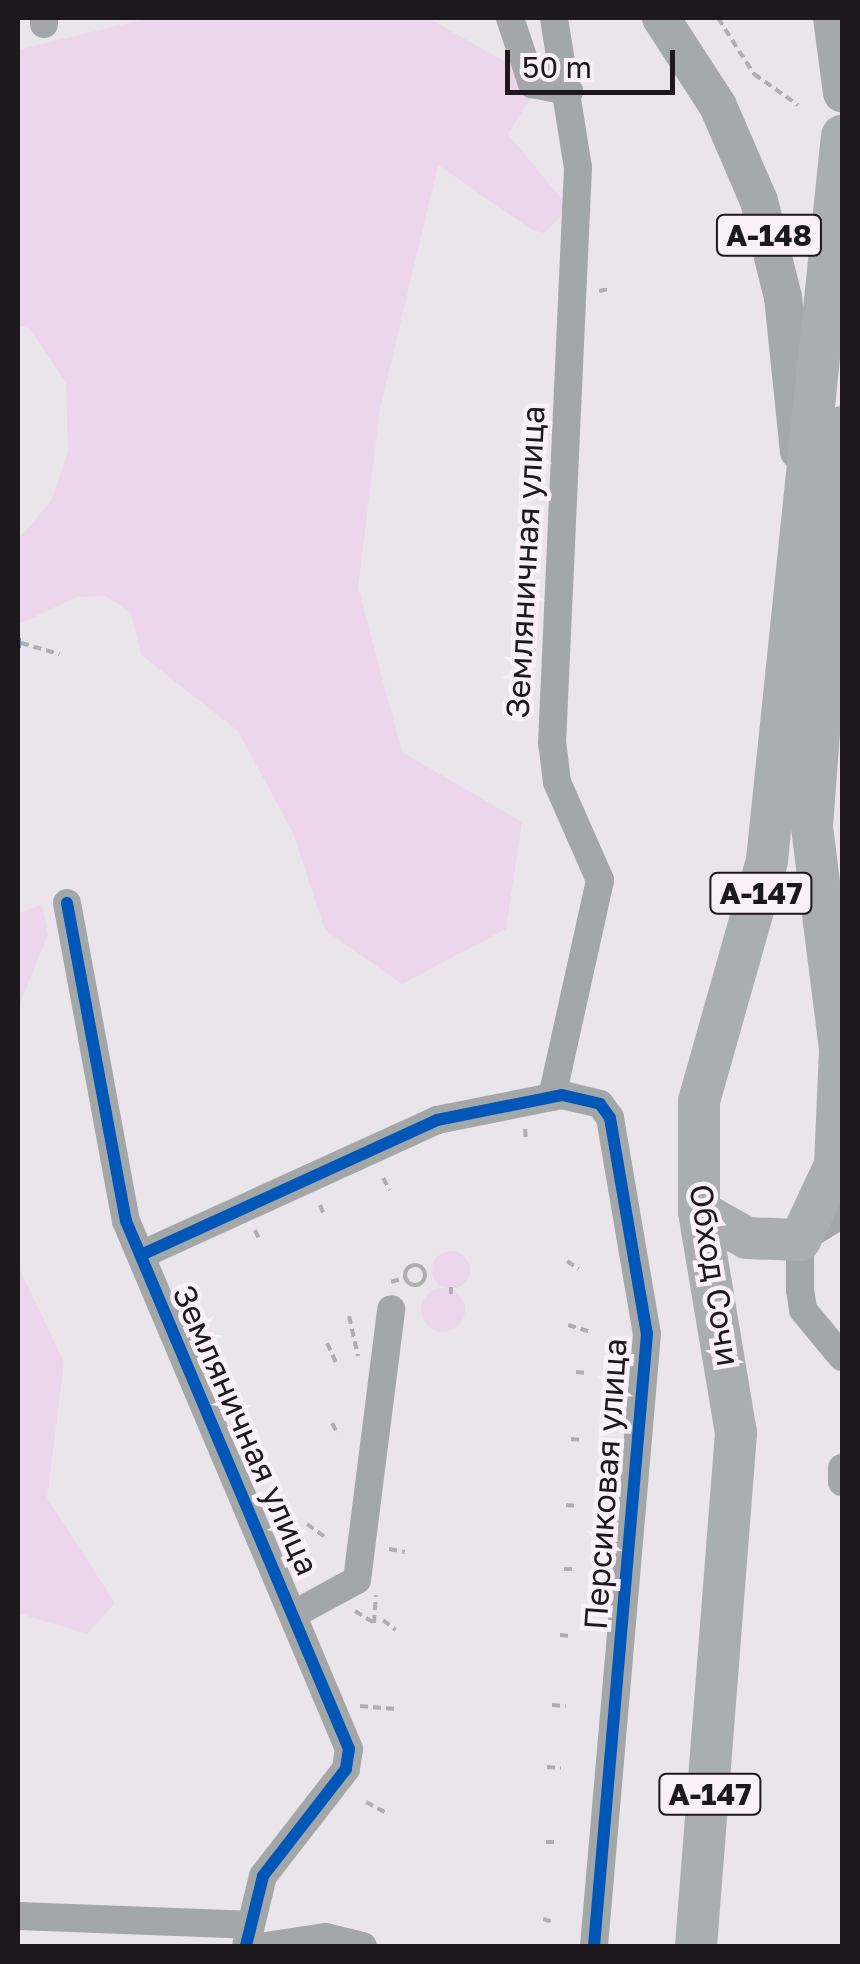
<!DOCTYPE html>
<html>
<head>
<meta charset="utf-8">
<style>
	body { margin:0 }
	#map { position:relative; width:860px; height:1964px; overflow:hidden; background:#eae5ea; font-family:"Golos Text",sans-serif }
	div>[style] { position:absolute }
	.green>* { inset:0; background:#ecd6eb }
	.round { border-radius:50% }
	.path>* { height:4px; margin-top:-2px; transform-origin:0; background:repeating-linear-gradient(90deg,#adaeaf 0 8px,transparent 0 13px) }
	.path>.ring { margin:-2px; padding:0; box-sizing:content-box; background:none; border:4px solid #adaeaf; border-radius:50% }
	.minor>* { height:28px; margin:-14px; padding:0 14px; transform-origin:14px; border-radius:14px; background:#a3a7a8 }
	.major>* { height:38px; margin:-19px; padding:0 19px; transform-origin:19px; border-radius:19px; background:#a6a9aa }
	.highway>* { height:42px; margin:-21px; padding:0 21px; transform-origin:21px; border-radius:21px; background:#abaeb0 }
	.quiet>* { height:10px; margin-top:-5px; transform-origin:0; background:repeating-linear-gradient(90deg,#3da2ea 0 20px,transparent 0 30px) }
	.cycleway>* { height:12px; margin:-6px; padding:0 6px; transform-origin:6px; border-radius:6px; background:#0057b8 }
	span { translate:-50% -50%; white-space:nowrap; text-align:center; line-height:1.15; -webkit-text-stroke:9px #fbeffa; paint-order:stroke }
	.shield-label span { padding:2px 8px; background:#fbeffa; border:2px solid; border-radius:8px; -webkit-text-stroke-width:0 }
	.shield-label { font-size:30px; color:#1c181b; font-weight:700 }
	.street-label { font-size:32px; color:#1c181b }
	.frame { position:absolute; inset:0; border:20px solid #1c181b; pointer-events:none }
	.scale { position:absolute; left:505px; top:50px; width:170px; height:45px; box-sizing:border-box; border:5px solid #1c181b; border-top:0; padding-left:12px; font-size:30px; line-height:35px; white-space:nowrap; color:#1c181b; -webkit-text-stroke:8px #fbeffa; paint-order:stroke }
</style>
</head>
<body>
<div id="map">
	<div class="green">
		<div style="clip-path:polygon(149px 18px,428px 18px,541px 82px,508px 134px,565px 203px,560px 217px,544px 233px,532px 230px,438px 165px,380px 409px,358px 587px,402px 752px,522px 822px,506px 929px,402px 984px,325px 930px,293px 833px,238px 731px,141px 655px,131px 613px,105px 596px,76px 597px,18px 625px,18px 540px,51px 501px,68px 451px,66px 383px,29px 328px,18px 326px,18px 50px)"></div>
		<div style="clip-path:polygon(42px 904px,48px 935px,18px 1008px,18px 914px)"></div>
		<div class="round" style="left:432px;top:1251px;width:38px;height:38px"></div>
		<div style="clip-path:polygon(18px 1266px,64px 1362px,47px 1498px,115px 1603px,87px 1634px,18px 1613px)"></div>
		<div class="round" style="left:421px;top:1288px;width:44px;height:44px"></div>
	</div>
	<div class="path">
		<div style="left:718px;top:18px;width:67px;rotate:57.3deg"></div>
		<div style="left:754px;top:74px;width:54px;rotate:35.2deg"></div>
		<div style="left:599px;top:291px;width:10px;rotate:-11deg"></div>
		<div style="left:21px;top:643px;width:40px;rotate:16deg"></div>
		<div style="left:525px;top:1129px;width:11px;rotate:85deg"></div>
		<div style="left:383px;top:1178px;width:14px;rotate:60deg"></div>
		<div style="left:320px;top:1205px;width:11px;rotate:68deg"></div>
		<div style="left:255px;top:1230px;width:12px;rotate:66deg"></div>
		<div style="left:567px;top:1261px;width:14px;rotate:34deg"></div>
		<div class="ring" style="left:405px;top:1265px;width:16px;height:16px"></div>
		<div style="left:391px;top:1282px;width:16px;rotate:-18deg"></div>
		<div style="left:451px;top:1294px;width:7px;rotate:-90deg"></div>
		<div style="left:349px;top:1316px;width:41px;rotate:77.3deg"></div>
		<div style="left:568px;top:1325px;width:24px;rotate:17deg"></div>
		<div style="left:327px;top:1343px;width:21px;rotate:65deg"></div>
		<div style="left:576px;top:1372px;width:12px;rotate:5deg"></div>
		<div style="left:332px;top:1423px;width:13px;rotate:61deg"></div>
		<div style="left:571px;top:1439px;width:12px;rotate:5deg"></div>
		<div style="left:566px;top:1505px;width:12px;rotate:5deg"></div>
		<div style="left:307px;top:1524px;width:26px;rotate:36deg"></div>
		<div style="left:389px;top:1549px;width:16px;rotate:11deg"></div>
		<div style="left:564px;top:1569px;width:12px"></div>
		<div style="left:355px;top:1611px;width:22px;rotate:32deg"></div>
		<div style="left:374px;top:1623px;width:28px;rotate:-86deg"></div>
		<div style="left:383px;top:1620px;width:16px;rotate:38deg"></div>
		<div style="left:560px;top:1635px;width:11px;rotate:5deg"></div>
		<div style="left:552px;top:1705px;width:14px;rotate:4deg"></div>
		<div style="left:360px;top:1706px;width:35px;rotate:5deg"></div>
		<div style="left:547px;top:1767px;width:14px;rotate:4deg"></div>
		<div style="left:366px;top:1802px;width:24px;rotate:28deg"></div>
		<div style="left:546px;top:1842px;width:11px"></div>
		<div style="left:543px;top:1919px;width:10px;rotate:17deg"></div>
	</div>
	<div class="minor">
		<div style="left:44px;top:18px;width:6px;rotate:90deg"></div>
		<div style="left:510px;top:18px;width:70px;rotate:71.6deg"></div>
		<div style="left:532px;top:84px;width:38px;rotate:11deg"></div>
		<div style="left:67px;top:903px;width:323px;rotate:79.5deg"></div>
		<div style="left:126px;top:1221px;width:573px;rotate:67.1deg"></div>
		<div style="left:349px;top:1749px;width:20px;rotate:99deg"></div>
		<div style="left:346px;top:1769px;width:135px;rotate:127.8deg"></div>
		<div style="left:263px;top:1876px;width:72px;rotate:103.7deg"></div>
		<div style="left:552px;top:1097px;width:222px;rotate:-77.5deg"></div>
		<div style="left:600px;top:880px;width:107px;rotate:-113.7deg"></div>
		<div style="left:557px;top:782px;width:38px;rotate:-97deg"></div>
		<div style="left:552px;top:744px;width:577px;rotate:-87.42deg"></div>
		<div style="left:578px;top:168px;width:152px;rotate:-99.1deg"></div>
		<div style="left:842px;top:1214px;width:49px;rotate:148.2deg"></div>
		<div style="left:800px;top:1240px;width:50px;rotate:90deg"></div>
		<div style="left:800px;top:1290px;width:20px;rotate:81deg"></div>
		<div style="left:803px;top:1310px;width:61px;rotate:50.3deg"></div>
		<div style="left:141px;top:1255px;width:325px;rotate:-24.5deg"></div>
		<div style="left:437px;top:1120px;width:127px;rotate:-11.3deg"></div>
		<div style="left:562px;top:1095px;width:39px;rotate:13deg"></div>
		<div style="left:600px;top:1104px;width:17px;rotate:54deg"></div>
		<div style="left:610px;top:1118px;width:219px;rotate:80.3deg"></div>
		<div style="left:647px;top:1334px;width:614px;rotate:94.95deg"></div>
		<div style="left:842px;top:1468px;width:14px;rotate:90deg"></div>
		<div style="left:296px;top:1613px;width:69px;rotate:-28.4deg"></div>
		<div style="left:357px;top:1580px;width:273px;rotate:-82.8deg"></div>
		<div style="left:18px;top:1916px;width:230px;rotate:2.2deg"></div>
		<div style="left:265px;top:1946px;width:62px;rotate:-8.4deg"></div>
		<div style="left:326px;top:1937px;width:38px;rotate:14deg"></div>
	</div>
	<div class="major">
		<div style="left:661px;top:18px;width:105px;rotate:57.1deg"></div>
		<div style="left:718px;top:106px;width:103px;rotate:66.7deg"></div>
		<div style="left:759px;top:201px;width:99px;rotate:76deg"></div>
		<div style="left:783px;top:297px;width:155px;rotate:84.1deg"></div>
		<div style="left:832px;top:18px;width:76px;rotate:82.4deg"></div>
	</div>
	<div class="highway">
		<div style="left:699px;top:1211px;width:55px;rotate:29.4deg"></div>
		<div style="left:747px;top:1238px;width:53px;rotate:2.2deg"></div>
		<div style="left:800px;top:1240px;width:83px;rotate:-65deg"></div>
		<div style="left:835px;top:1165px;width:116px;rotate:-87.5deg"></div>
		<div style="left:840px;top:1049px;width:225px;rotate:-97.2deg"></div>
		<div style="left:812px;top:826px;width:400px;rotate:-85.7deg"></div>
		<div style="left:696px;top:1946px;width:515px;rotate:-85.54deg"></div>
		<div style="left:736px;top:1433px;width:225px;rotate:-99.5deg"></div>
		<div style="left:699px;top:1211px;width:110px;rotate:-90deg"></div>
		<div style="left:699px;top:1101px;width:250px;rotate:-74.2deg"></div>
		<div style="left:767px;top:860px;width:728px;rotate:-84.09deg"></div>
	</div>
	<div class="quiet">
		<div style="left:18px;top:643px;width:3px"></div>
	</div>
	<div class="cycleway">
		<div style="left:67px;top:903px;width:323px;rotate:79.5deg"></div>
		<div style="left:126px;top:1221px;width:573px;rotate:67.1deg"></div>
		<div style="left:349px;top:1749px;width:20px;rotate:99deg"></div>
		<div style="left:346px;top:1769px;width:135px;rotate:127.8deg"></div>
		<div style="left:263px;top:1876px;width:72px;rotate:103.7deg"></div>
		<div style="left:141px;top:1255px;width:325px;rotate:-24.5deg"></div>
		<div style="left:437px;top:1120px;width:127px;rotate:-11.3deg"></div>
		<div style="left:562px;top:1095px;width:39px;rotate:13deg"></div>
		<div style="left:600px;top:1104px;width:17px;rotate:54deg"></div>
		<div style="left:610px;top:1118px;width:219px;rotate:80.3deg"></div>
		<div style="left:647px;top:1334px;width:614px;rotate:94.95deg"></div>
	</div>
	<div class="shield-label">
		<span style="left:769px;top:235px">А-148</span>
		<span style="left:761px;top:893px">А-147</span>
		<span style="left:710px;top:1794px">А-147</span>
	</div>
	<div class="street-label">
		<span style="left:525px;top:562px;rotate:-87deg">Земляничная улица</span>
		<span style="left:715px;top:1275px;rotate:81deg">Обход Сочи</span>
		<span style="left:246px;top:1430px;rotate:66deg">Земляничная улица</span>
		<span style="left:605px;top:1484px;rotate:-86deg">Персиковая улица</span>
	</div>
	<div class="frame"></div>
	<div class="scale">50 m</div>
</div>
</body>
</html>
